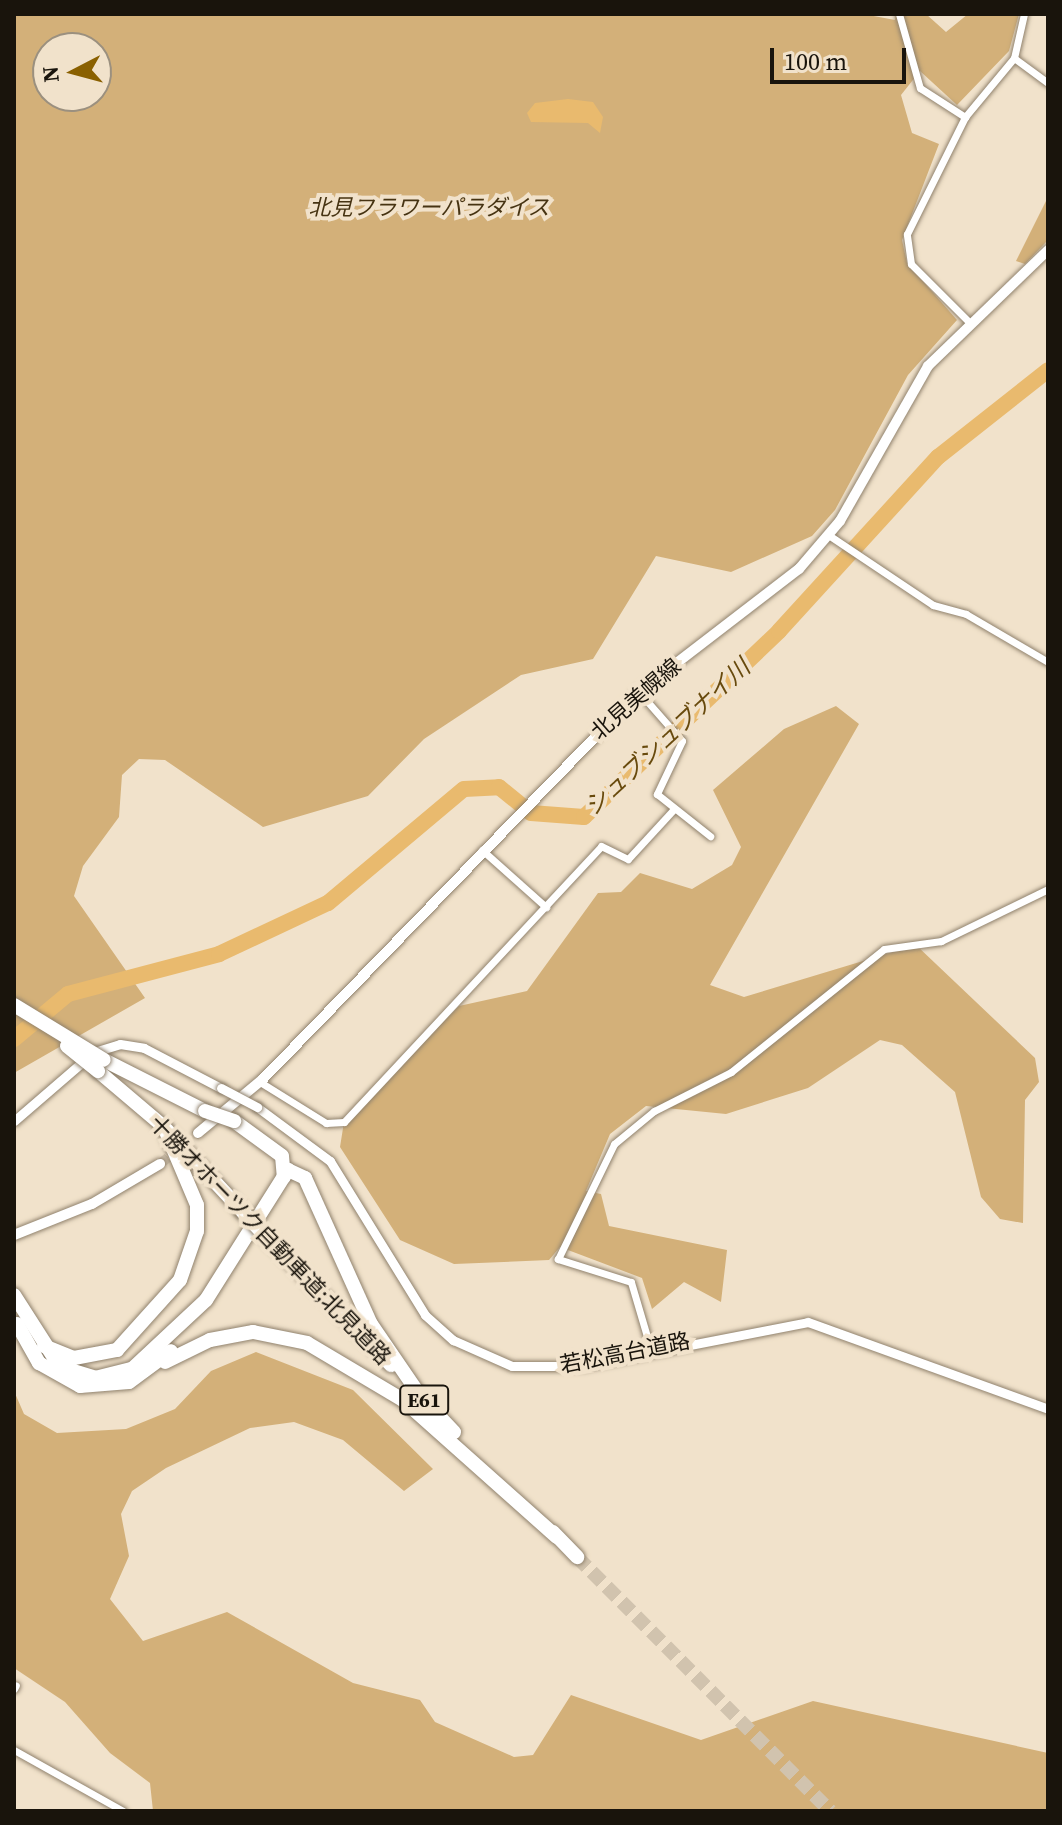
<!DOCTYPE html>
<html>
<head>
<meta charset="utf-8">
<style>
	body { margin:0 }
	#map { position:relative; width:1062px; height:1825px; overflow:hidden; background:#f1e2cb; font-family:"Source Serif 4","Noto Sans JP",serif }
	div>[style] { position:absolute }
	.green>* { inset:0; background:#d3b079 }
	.water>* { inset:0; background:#e9ba6e }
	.river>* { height:16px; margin:-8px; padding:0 8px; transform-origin:8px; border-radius:8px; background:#e9ba6e }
	.secondary-tunnel>* { height:10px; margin-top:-5px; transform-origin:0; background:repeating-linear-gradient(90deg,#d1c3ae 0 10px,transparent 0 15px) }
	.motorway-tunnel>* { height:14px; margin-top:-7px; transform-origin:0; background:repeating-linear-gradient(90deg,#d1c3ae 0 14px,transparent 0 21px) }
	.roads { filter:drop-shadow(0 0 2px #90826d) drop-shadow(0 0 2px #90826d) }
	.minor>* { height:7px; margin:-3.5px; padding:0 3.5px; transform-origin:3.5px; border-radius:3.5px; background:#fff }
	.tertiary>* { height:9px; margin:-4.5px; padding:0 4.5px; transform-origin:4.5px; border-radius:4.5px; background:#fff }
	.secondary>* { height:10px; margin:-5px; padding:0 5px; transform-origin:5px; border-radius:5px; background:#fff }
	.motorway>* { height:14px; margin:-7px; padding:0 7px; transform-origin:7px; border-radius:7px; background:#fff }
	.bridges { filter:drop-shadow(0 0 2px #90826d) drop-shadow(0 0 2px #90826d) }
	.tertiary-bridge>* { height:9px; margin:-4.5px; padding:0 4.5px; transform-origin:4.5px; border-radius:4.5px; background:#fff }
	.motorway-bridge>* { height:14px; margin:-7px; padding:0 7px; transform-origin:7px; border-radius:7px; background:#fff }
	span { translate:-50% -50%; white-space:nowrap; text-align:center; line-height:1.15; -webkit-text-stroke:8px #f1e2cb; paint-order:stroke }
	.shield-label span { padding:2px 6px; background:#f1e2cb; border:2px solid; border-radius:6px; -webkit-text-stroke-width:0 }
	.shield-label { font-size:20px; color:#19140c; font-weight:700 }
	.park-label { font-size:22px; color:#463312; font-style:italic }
	.street-label { font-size:22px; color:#19140c }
	.water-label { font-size:24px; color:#684a0d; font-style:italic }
	.frame { position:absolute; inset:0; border:16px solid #19140c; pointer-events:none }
	.north { position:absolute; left:32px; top:32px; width:80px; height:80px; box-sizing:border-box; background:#f1e2cb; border:2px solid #9b907f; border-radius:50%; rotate:264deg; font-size:22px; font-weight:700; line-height:32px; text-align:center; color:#19140c }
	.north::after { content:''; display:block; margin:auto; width:28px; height:36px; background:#8a6000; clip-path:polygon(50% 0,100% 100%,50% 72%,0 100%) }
	.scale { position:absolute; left:770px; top:48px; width:136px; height:36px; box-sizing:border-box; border:4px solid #19140c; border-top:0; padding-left:10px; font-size:24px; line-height:28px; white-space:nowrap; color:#19140c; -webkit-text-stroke:6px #f1e2cb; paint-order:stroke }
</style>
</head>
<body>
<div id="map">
	<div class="green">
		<div style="clip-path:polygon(evenodd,14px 14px,863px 14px,895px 20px,896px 14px,926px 14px,946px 32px,968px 14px,1019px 14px,1009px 51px,957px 105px,920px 71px,901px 95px,912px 133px,939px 144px,902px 240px,907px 263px,957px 320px,908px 375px,835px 510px,812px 536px,731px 572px,656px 556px,593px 659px,521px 675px,424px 739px,368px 796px,263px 827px,165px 760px,139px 759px,122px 775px,119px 817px,83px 866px,74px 896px,145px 998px,14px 1073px,14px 14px,48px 48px,96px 48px,96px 96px,48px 96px,48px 48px)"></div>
		<div style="clip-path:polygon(1048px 197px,1048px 240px,1025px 264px,1016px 261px)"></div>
		<div style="clip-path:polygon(836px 706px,859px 724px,710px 985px,744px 997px,916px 945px,1035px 1058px,1039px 1082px,1025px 1100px,1023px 1223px,1000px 1219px,981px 1197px,955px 1092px,902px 1045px,880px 1040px,808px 1088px,726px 1114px,646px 1106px,610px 1134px,586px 1191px,601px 1194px,609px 1226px,727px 1250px,721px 1302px,684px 1282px,652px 1309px,642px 1278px,560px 1247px,549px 1260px,454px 1264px,400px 1240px,340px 1147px,344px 1122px,459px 1006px,527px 991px,598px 893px,621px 892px,640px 873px,692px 889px,732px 865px,741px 847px,713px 790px,784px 729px)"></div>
		<div style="clip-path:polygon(256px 1352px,353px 1390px,433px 1469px,404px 1491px,343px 1440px,294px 1422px,250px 1428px,166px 1468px,132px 1491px,121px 1514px,129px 1556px,110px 1599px,143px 1641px,227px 1612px,353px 1683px,420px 1700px,435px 1722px,514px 1757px,533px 1755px,571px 1695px,701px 1740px,813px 1701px,1048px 1753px,1048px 1811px,153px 1811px,150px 1783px,110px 1753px,65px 1702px,14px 1668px,14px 1391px,24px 1414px,57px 1433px,126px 1429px,175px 1409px,211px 1371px)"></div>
	</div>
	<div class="water">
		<div style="clip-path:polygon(568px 99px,593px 102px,603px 117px,600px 133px,588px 123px,531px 122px,527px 113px,535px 103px)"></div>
	</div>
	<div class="river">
		<div style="left:14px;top:1039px;width:70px;rotate:-39.8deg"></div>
		<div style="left:68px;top:994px;width:156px;rotate:-14.8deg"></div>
		<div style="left:219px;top:954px;width:120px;rotate:-25.1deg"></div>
		<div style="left:328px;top:903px;width:177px;rotate:-40deg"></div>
		<div style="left:464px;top:789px;width:35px;rotate:-3deg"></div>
		<div style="left:499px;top:787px;width:41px;rotate:39.1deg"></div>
		<div style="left:531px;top:813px;width:53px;rotate:4.3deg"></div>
		<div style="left:584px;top:817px;width:269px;rotate:-43.6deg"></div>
		<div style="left:779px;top:631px;width:236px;rotate:-47.6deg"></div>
		<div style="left:938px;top:457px;width:140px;rotate:-38.3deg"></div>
	</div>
	<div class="secondary-tunnel">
		<div style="left:160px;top:1164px;width:49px;rotate:-39.2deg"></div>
	</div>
	<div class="motorway-tunnel">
		<div style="left:577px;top:1557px;width:359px;rotate:45.1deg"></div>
	</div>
	<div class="roads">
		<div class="minor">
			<div style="left:899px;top:14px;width:77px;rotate:74.2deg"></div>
			<div style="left:920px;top:88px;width:54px;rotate:32.8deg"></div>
			<div style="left:1014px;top:58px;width:42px;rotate:36.3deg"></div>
			<div style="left:969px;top:322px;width:82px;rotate:-135deg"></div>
			<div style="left:911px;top:264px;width:30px;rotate:-98deg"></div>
			<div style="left:907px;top:234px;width:131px;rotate:-63.6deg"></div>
			<div style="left:965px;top:117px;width:77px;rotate:-50.3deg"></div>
			<div style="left:1014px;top:58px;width:45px;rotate:-77.2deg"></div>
			<div style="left:830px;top:536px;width:124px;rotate:33.8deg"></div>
			<div style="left:933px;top:605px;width:34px;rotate:15deg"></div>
			<div style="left:966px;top:614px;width:95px;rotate:30.3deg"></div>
			<div style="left:639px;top:692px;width:65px;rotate:48.7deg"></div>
			<div style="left:682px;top:741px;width:59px;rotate:115.3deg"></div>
			<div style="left:657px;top:794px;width:68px;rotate:38.4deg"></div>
			<div style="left:482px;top:850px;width:86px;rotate:41.7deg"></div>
			<div style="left:260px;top:1082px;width:78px;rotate:31.8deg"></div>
			<div style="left:326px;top:1123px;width:18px;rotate:-3deg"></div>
			<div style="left:344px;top:1122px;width:377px;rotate:-47deg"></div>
			<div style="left:601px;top:846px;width:30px;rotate:26deg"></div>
			<div style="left:628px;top:859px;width:67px;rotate:-47.4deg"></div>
			<div style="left:651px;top:1350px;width:71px;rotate:-106.4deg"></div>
			<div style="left:631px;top:1282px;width:77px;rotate:-162.5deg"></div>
			<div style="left:558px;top:1259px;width:128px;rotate:-64deg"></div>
			<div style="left:614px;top:1144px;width:52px;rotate:-39.5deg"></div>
			<div style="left:654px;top:1111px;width:86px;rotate:-26.9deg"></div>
			<div style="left:731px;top:1072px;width:196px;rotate:-38.8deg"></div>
			<div style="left:884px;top:949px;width:58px;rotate:-8deg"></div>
			<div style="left:941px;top:941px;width:119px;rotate:-25.9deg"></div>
			<div style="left:14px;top:1689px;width:4px;rotate:-63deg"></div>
			<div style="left:14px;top:1750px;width:125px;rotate:29.2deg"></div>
		</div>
		<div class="tertiary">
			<div style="left:257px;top:1107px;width:91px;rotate:36.5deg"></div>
			<div style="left:330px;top:1161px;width:181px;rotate:58.3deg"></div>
			<div style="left:425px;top:1315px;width:38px;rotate:42deg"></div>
			<div style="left:453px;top:1340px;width:64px;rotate:23.8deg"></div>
			<div style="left:512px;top:1366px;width:70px"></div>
			<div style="left:582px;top:1366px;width:230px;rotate:-11deg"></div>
			<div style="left:808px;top:1322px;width:255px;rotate:19.9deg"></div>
			<div style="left:14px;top:1121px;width:106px;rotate:-40.8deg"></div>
			<div style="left:94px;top:1052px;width:27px;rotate:-17deg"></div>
			<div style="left:120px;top:1044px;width:24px;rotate:9deg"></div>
			<div style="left:144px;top:1048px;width:87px;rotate:27.5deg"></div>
		</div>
		<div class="secondary">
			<div style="left:198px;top:1133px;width:85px;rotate:-39.7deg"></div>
			<div style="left:263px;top:1079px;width:540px;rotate:-45.83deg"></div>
			<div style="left:639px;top:692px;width:202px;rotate:-37.6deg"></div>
			<div style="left:799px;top:569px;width:63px;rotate:-49.5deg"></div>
			<div style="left:840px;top:521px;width:178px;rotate:-60.4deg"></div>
			<div style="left:928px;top:366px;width:167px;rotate:-44deg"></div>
			<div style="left:14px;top:1235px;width:84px;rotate:-21.7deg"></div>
			<div style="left:92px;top:1204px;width:79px;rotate:-30.5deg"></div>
		</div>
		<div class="motorway">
			<div style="left:104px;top:1060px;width:113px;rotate:26.8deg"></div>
			<div style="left:98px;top:1071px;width:87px;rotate:40.3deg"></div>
			<div style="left:164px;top:1127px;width:115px;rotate:47.1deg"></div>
			<div style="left:234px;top:1121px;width:59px;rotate:36.1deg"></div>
			<div style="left:282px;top:1156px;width:21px;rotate:85deg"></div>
			<div style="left:271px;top:1242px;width:172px;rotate:45.7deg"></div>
			<div style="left:14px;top:1295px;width:85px;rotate:57.4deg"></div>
			<div style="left:60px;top:1367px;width:37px;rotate:17deg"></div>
			<div style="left:95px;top:1378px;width:38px;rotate:-14deg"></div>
			<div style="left:132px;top:1369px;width:101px;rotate:-43deg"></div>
			<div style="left:206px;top:1300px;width:154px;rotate:-57.8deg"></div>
			<div style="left:288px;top:1170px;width:19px;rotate:25deg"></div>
			<div style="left:305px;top:1178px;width:160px;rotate:65.7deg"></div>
			<div style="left:371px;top:1324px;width:92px;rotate:55.6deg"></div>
			<div style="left:17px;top:1324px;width:45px;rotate:60.6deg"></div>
			<div style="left:39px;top:1363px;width:47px;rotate:29.3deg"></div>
			<div style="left:80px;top:1386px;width:49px;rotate:-4.7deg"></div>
			<div style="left:129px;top:1382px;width:52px;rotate:-36.4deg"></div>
			<div style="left:44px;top:1346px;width:32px;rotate:22deg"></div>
			<div style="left:74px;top:1358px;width:44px;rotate:-10.5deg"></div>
			<div style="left:117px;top:1350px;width:94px;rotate:-48deg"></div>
			<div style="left:180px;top:1280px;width:52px;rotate:-70.9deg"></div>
			<div style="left:197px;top:1231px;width:26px;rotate:-90deg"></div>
			<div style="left:197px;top:1205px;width:85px;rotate:-112.9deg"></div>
			<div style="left:165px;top:1362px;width:50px;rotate:-26.1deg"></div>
			<div style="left:210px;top:1340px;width:44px;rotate:-10.5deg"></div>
			<div style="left:253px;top:1332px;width:55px;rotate:11.5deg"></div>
			<div style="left:307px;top:1343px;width:112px;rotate:30.7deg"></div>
			<div style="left:403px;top:1400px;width:206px;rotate:41.7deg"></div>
			<div style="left:419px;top:1395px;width:51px;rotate:46.6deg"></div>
			<div style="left:553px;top:1532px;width:35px;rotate:46deg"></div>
		</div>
	</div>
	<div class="bridges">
		<div class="tertiary-bridge">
			<div style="left:221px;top:1088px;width:41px;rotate:27.8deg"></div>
		</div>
		<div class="motorway-bridge">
			<div style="left:14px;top:1005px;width:105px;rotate:31.4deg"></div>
			<div style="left:67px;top:1046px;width:40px;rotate:39deg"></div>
			<div style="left:205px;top:1111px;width:31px;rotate:19deg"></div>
			<div style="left:242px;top:1211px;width:42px;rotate:46.9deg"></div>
		</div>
	</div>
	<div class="shield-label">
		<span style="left:424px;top:1400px">E61</span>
	</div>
	<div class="park-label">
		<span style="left:429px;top:208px">北見フラワーパラダイス</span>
	</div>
	<div class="street-label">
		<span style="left:636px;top:699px;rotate:-41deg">北見美幌線</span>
		<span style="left:270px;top:1240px;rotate:46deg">十勝オホーツク自動車道;北見道路</span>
		<span style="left:625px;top:1353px;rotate:-11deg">若松高台道路</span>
	</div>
	<div class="water-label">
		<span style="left:667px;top:737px;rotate:-43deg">シュブシュブナイ川</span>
	</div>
	<div class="frame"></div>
	<div class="north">N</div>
	<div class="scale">100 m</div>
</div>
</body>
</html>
